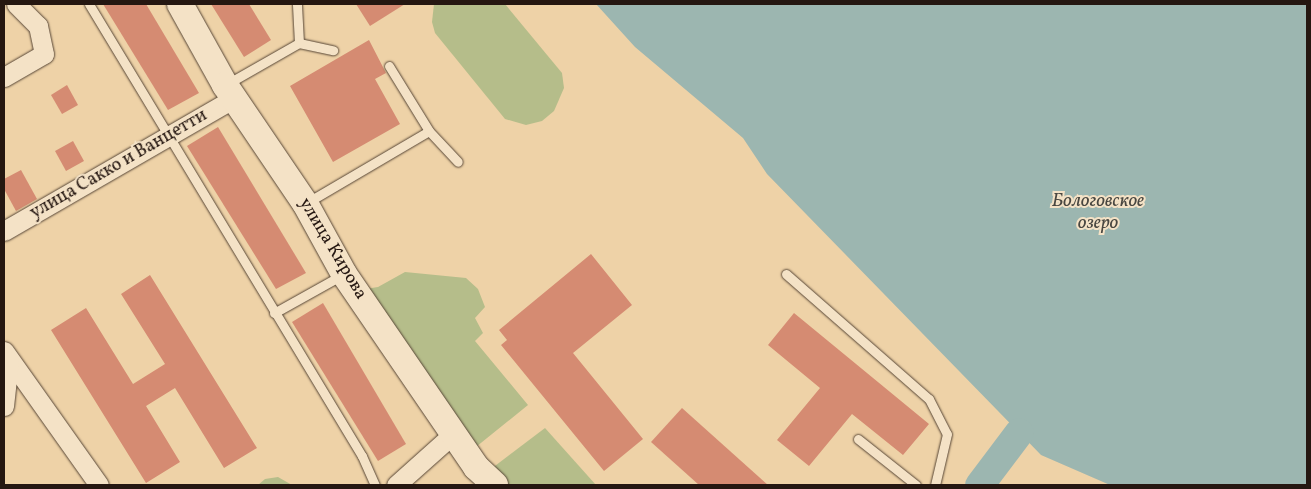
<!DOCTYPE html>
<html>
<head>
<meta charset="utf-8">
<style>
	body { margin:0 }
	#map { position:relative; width:1311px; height:489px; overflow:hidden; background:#eed2a7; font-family:Vollkorn,serif }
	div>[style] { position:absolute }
	.green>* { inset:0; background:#b5bd8a }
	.water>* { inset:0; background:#9cb6b0 }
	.river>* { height:29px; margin:-14.5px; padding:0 14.5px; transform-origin:14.5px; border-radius:14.5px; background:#9cb6b0 }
	.building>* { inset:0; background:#d58b72 }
	.roads { filter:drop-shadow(0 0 1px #574636) drop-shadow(0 0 1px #574636) }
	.service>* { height:9px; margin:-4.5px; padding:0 4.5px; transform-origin:4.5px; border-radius:4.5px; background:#f4e2c6 }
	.minor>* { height:19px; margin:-9.5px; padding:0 9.5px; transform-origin:9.5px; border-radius:9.5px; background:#f4e2c6 }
	.secondary>* { height:26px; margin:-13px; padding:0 13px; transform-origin:13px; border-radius:13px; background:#f4e2c6 }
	span { translate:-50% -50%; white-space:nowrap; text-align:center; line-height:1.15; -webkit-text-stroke:4px #f4e2c6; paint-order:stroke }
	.street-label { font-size:18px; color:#251711 }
	.water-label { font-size:19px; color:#494741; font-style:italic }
	.frame { position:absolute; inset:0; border:5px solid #251711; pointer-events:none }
</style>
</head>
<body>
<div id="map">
	<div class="green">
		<div style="clip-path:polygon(434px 4px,505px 4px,562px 73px,564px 88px,554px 111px,542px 121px,526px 125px,505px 119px,435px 33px,432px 22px)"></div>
		<div style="clip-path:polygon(405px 272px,466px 278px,478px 289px,485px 307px,475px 318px,483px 333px,475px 341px,528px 405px,466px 455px,359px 290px,378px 287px)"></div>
		<div style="clip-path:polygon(545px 428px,596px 485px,494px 485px,483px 475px)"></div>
		<div style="clip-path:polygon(278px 477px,292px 485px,258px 485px,265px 479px)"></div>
	</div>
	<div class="water">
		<div style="clip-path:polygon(596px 4px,1307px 4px,1307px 485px,1110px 485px,1041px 455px,767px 174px,743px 138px,635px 47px)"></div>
	</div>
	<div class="river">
		<div style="left:979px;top:485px;width:66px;rotate:-53deg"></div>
	</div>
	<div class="building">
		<div style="clip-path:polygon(103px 4px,146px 4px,199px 93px,168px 110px)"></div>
		<div style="clip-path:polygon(211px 4px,249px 4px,271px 40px,244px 57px)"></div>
		<div style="clip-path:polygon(356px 4px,405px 4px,370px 26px)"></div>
		<div style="clip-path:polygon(369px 40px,386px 73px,375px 79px,400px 124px,333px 162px,290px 86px)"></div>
		<div style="clip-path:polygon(67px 85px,78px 105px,62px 114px,51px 95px)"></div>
		<div style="clip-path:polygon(218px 127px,306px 273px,276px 289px,187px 146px)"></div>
		<div style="clip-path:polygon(73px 141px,84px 161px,66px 171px,55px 151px)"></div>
		<div style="clip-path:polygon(21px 170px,37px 199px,16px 211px,4px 189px,4px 179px)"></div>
		<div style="clip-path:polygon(591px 254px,632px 305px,573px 353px,643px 439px,604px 471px,501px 345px,507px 340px,499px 330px)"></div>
		<div style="clip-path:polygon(150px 275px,257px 448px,224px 468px,175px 388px,146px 406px,180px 462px,146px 483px,51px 330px,86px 308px,133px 384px,165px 364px,121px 294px)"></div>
		<div style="clip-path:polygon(323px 303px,406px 444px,378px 461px,292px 322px)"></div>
		<div style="clip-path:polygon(794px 313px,929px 424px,903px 455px,852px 414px,809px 466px,777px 440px,820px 388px,768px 345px)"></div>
		<div style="clip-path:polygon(682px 408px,768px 485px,699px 485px,651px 442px)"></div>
	</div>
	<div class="roads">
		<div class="service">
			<div style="left:89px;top:4px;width:528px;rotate:58.87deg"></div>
			<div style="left:362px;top:456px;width:32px;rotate:66deg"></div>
			<div style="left:299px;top:43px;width:35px;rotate:12deg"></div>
			<div style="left:389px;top:66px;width:76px;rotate:58.4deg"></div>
			<div style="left:227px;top:84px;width:83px;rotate:-29.7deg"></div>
			<div style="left:299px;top:43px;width:39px;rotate:-93deg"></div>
			<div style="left:308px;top:202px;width:140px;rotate:-30.4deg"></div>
			<div style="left:429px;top:131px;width:42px;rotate:46.9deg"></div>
			<div style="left:786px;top:274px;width:190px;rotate:41.2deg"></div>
			<div style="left:929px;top:399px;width:39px;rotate:63deg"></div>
			<div style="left:947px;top:434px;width:52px;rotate:103.2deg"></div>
			<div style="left:274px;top:313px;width:78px;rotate:-29.2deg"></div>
			<div style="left:858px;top:439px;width:74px;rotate:38.4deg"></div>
		</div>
		<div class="minor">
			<div style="left:4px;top:77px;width:46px;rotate:-29.9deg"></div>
			<div style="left:44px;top:54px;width:29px;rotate:-102deg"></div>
			<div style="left:38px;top:26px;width:31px;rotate:-135deg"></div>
			<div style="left:4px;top:231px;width:264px;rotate:-30deg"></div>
			<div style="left:4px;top:351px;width:164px;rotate:54.7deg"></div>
			<div style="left:4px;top:406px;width:45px;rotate:-83.7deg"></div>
			<div style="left:396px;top:485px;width:76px;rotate:-41.8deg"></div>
		</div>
		<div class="secondary">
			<div style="left:180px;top:4px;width:93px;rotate:60.9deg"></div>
			<div style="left:225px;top:85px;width:143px;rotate:55.9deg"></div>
			<div style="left:305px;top:203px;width:81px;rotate:61.2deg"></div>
			<div style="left:344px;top:274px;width:234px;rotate:55.6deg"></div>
			<div style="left:476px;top:467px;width:26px;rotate:43deg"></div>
		</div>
	</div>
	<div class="street-label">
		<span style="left:119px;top:165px;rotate:-30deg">улица Сакко и Ванцетти</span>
		<span style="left:332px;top:249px;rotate:59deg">улица Кирова</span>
	</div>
	<div class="water-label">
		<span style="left:1098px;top:213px">Бологовское<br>озеро</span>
	</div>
	<div class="frame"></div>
</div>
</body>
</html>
